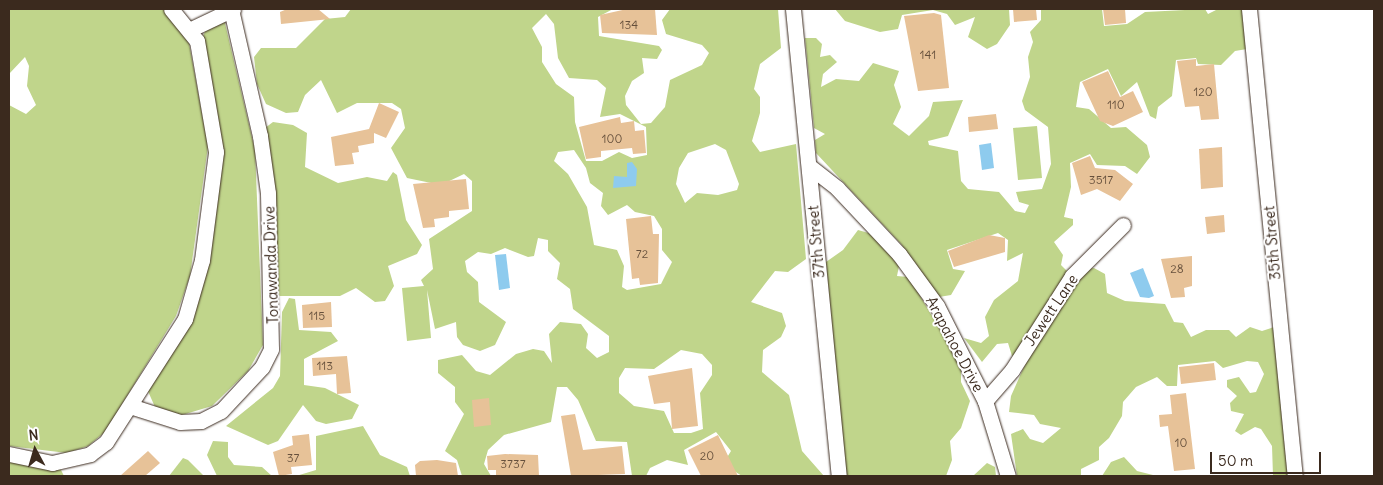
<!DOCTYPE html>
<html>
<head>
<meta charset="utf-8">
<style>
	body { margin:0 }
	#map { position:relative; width:1383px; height:485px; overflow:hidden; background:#fff; font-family:Delius,sans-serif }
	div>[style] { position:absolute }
	.green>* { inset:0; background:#c0d58b }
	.water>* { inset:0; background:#8ecbee }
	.building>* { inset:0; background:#e7c298 }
	.roads { filter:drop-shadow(0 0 1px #3b2a1e) drop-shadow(0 0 1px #3b2a1e) }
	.minor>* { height:15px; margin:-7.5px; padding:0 7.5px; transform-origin:7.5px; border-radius:7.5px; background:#fff }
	span { translate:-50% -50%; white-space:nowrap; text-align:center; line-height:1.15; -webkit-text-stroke:4px #fff; paint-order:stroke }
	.number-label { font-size:12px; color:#66503c }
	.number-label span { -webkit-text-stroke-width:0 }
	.street-label { font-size:15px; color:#3b2a1e }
	.frame { position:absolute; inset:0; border:10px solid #3b2a1e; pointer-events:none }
	.north { position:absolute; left:10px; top:425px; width:50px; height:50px; -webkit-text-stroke:4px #fff; paint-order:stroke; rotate:354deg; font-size:14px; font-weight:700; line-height:20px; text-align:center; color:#3b2a1e }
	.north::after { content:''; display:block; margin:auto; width:18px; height:22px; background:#3b2a1e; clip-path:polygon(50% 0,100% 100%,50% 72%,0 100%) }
	.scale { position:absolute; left:1210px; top:452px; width:111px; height:22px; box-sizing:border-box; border:2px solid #3b2a1e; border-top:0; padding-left:6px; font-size:15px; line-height:18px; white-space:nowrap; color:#3b2a1e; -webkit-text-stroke:4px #fff; paint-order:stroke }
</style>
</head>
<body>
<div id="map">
	<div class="green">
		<div style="clip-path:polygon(9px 9px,164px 9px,189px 43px,208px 146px,190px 276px,176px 316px,105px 432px,88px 446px,67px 453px,9px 446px,9px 105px,26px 114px,36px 105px,27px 86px,29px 66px,25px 57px,9px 74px)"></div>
		<div style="clip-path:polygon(evenodd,351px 9px,613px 9px,598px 17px,599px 36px,659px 46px,662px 50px,657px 59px,642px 58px,644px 73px,632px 81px,625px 96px,626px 105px,641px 124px,651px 123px,665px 107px,670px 80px,702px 65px,709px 53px,702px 45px,666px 34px,662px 20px,670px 9px,778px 9px,781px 48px,760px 64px,754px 89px,760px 97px,760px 113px,752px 141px,760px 152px,796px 144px,806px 259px,788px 272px,775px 271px,751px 302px,782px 313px,786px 326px,781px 337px,763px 350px,762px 372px,789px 395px,802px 451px,824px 476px,742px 476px,723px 464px,731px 451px,716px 432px,684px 450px,688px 465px,667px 460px,650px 468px,646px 476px,632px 476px,627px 442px,596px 441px,578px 400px,567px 387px,557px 387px,551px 422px,504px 435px,488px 450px,484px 464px,491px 476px,462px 476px,457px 460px,445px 451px,464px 414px,455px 402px,455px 387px,438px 373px,438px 360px,462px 355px,476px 371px,490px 375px,516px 354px,533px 349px,544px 351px,552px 363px,549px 334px,560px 322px,581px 324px,588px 334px,586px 348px,597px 358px,609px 352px,609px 336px,573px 309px,570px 289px,557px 279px,560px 263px,548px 251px,548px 240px,538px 238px,534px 256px,528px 257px,505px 248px,491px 254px,478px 252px,465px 261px,467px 272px,478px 282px,479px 302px,506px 322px,495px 345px,480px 351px,463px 345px,457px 337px,456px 322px,435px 329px,427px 290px,431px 338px,407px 341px,402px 288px,424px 286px,421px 280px,433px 269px,429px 239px,472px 211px,472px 181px,464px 174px,441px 185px,407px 178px,391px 148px,405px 128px,401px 109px,392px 103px,357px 103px,337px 113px,321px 80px,305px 95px,298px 112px,286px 113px,266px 104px,257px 84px,254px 57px,261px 48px,296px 48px,325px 19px,345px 17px,351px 9px,546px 14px,554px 24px,558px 58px,569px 78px,597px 80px,606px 88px,600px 117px,620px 114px,646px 127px,647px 155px,632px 158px,619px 152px,602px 161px,586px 161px,575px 122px,574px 97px,556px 84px,542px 62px,542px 47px,532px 28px,546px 14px,351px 9px,715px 144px,726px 150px,739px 184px,737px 190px,718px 195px,697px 193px,685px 203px,676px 184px,679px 168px,688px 153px,715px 144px,351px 9px,574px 150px,586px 168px,590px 183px,603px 193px,601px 206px,608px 215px,627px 205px,635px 212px,654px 216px,662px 229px,662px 250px,672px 262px,661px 284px,627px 290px,622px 287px,624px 266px,617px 250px,594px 245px,587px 207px,568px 174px,554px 161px,558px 152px,574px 150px,351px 9px,681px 350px,702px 354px,712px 365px,712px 375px,700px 393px,703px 429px,691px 433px,674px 433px,664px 411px,634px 406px,619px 393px,619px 378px,625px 368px,654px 369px,681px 350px)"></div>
		<div style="clip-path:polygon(835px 9px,1009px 9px,1010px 25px,997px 44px,987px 49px,968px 37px,975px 17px,955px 25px,947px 14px,933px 10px,902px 15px,898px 29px,880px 32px,845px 21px)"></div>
		<div style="clip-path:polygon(1041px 9px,1102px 9px,1104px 26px,1127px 24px,1145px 12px,1205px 9px,1208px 14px,1218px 9px,1243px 9px,1247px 49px,1235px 51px,1221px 65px,1198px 64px,1196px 58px,1176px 60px,1172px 96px,1158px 107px,1156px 119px,1150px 116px,1137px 82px,1121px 96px,1108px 69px,1080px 82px,1076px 107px,1089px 109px,1111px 128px,1126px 127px,1147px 145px,1150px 157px,1137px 174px,1125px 166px,1097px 165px,1090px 154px,1070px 163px,1071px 187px,1064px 217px,1073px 219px,1073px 225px,1054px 242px,1063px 255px,1061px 265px,1068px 272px,1018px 354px,1012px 356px,1008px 343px,997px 344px,982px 362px,964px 338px,981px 343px,989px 336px,985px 317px,994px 300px,1018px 281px,1023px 253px,1007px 261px,1008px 240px,998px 233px,947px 250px,953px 269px,965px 271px,951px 295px,939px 297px,901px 244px,816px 153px,815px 140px,825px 134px,814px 128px,805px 38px,816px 38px,822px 44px,820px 57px,830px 55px,837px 62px,823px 74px,821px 87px,836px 79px,859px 81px,873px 63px,899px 71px,894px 85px,901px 107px,893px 124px,909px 136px,929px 116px,933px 102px,963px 100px,948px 136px,928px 141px,929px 145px,958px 151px,961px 181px,968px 189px,999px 192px,1015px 211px,1025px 213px,1029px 205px,1019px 202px,1016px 192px,1042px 189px,1051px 164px,1048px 127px,1025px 110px,1022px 101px,1030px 77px,1028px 57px,1033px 42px,1030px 32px,1041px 20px)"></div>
		<div style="clip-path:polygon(224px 19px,255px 150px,263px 345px,248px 371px,212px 406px,182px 415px,155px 407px,147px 389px,184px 328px,212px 220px,202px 39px,206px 29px)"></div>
		<div style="clip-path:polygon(273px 122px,293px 125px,307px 133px,305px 167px,338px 183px,367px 177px,387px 181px,393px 172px,397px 175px,406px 220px,422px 245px,417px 254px,388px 266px,394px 286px,385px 301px,375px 302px,356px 288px,340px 296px,277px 296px,265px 128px)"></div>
		<div style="clip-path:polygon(1037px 126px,1042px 178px,1018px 180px,1013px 128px)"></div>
		<div style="clip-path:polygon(858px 230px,872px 234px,899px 266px,897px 276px,908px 277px,916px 289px,961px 365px,961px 382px,970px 401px,961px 428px,950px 441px,952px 460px,946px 476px,846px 476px,826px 262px,843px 250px)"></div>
		<div style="clip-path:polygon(1094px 268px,1105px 274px,1107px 293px,1125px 301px,1165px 304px,1174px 322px,1183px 323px,1191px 337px,1206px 330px,1229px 330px,1236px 337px,1250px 327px,1262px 331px,1274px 327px,1288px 476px,1273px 476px,1272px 446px,1261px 429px,1255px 427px,1241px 435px,1235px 431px,1244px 414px,1231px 411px,1230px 403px,1237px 396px,1227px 387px,1227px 380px,1239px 377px,1250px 393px,1256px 392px,1264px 374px,1258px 362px,1247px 361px,1223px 368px,1215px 361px,1178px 365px,1177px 386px,1167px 386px,1157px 377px,1136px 387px,1123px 402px,1122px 416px,1109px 438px,1099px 447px,1099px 460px,1081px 469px,1081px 476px,1017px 476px,1011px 434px,1023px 429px,1030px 439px,1043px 443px,1061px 428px,1040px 424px,1034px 415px,1009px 412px,1011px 396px,1027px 360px,1085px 269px)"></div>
		<div style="clip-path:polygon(289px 298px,295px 299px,299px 330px,331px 332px,338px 341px,304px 359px,304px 385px,325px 388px,359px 405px,352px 419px,326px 424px,316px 421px,303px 405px,278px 441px,268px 445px,226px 426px,273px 388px,280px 376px,282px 312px)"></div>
		<div style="clip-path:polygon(363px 426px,380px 455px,407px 467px,410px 476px,296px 476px,316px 470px,316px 436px)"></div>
		<div style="clip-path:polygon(213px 441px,228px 442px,228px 457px,234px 465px,262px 467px,272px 476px,217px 476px,207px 455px)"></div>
		<div style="clip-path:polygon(1124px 457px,1137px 471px,1157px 476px,1102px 476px,1111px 462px)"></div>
		<div style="clip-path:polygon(9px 458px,59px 466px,64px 476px,9px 476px)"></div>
		<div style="clip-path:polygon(183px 458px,188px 460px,204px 476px,169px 476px)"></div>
		<div style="clip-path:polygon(987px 463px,995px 467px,996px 476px,973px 476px)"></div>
	</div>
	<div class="water">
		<div style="clip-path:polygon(991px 143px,994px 168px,982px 170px,979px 145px)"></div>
		<div style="clip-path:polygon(627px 163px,632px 162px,637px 169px,636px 186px,613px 188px,614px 176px,627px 177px)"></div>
		<div style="clip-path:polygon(506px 254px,510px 288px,499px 290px,495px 255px)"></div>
		<div style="clip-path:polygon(1143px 268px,1154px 296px,1149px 298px,1140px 297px,1130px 273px)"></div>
	</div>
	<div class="building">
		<div style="clip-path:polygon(287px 9px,318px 9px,330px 19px,281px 24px,280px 12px)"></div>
		<div style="clip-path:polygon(627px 9px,655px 9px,657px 35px,602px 33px,600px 15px)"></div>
		<div style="clip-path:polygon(1013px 9px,1036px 9px,1037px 20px,1014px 22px)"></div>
		<div style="clip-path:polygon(1103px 9px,1125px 9px,1126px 23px,1105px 25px)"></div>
		<div style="clip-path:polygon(934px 13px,941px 15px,949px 88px,918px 91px,904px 16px)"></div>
		<div style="clip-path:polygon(1196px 59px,1196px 66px,1214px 64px,1219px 119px,1201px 120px,1199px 106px,1185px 107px,1177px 61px)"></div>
		<div style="clip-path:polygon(1108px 71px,1120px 97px,1133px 91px,1143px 112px,1113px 126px,1100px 121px,1082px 82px)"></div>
		<div style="clip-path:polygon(379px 103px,399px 112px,386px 138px,374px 133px,374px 143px,358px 146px,359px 152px,352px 153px,354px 164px,335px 166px,331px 137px,369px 129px)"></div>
		<div style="clip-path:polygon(996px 114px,998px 129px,969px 132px,968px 117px)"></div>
		<div style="clip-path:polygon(620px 117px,621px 123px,634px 121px,635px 131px,644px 130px,646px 153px,633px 154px,632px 148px,601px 151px,601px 157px,586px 159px,579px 127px)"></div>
		<div style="clip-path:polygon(1222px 147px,1223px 187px,1201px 189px,1199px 149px)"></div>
		<div style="clip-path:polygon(1090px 156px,1095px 168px,1115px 170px,1133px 184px,1120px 201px,1097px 189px,1081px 195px,1072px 163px)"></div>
		<div style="clip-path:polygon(466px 179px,469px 209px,449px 211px,449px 217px,434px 219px,435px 227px,423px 228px,413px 184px)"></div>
		<div style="clip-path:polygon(1224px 215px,1225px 232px,1207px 234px,1205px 217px)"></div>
		<div style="clip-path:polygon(651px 216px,653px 234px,659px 234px,658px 283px,640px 285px,639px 278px,632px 279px,626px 219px)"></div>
		<div style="clip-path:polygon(989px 235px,1005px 238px,1005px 252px,954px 267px,948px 251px)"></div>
		<div style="clip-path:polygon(1192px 256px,1192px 286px,1184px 288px,1185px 297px,1171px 298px,1161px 259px)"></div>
		<div style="clip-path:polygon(331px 302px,332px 327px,303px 328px,302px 305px)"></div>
		<div style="clip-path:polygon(347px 356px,351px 393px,337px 394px,336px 374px,313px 376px,312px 358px)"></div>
		<div style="clip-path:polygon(1214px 363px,1216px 380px,1181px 384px,1179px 367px)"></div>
		<div style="clip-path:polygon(692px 368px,698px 426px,672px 429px,670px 402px,654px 404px,648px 376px)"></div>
		<div style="clip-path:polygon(1186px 393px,1195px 469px,1174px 471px,1168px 426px,1160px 427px,1159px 415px,1172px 414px,1170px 395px)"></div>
		<div style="clip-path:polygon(489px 398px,491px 425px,474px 427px,472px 400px)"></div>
		<div style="clip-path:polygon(575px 414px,583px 450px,622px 446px,625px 474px,571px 476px,561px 416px)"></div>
		<div style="clip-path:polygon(309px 434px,312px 465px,291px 467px,292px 474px,279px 476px,273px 452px,293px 445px,292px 436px)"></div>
		<div style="clip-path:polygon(718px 435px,732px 464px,738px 476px,701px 476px,688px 450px)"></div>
		<div style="clip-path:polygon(148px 451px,160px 463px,145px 476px,120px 476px)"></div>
		<div style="clip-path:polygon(505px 454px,538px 455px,539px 476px,496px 476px,496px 470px,488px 470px,487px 456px)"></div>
		<div style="clip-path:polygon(437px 460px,456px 463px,458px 476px,416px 476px,415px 465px,420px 461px)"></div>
	</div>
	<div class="roads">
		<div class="minor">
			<div style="left:793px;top:9px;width:469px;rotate:84.4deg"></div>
			<div style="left:1249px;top:9px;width:469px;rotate:84.4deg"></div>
			<div style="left:189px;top:30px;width:49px;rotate:-25.5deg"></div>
			<div style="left:809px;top:166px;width:36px;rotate:38deg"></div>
			<div style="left:837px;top:188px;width:91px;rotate:46.8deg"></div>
			<div style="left:899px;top:254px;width:64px;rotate:53.8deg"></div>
			<div style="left:937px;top:306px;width:106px;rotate:63.2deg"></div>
			<div style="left:985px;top:401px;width:78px;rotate:73deg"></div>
			<div style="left:985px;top:401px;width:41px;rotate:-48.9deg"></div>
			<div style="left:1012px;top:370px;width:112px;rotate:-57.4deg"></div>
			<div style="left:1072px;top:276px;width:72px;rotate:-45deg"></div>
			<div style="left:130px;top:406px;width:52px;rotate:17.7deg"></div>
			<div style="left:180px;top:422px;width:21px;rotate:-3deg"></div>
			<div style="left:201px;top:421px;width:22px;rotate:-27deg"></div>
			<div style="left:221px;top:411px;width:60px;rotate:-47deg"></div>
			<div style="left:262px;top:367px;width:20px;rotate:-63deg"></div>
			<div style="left:271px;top:349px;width:156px;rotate:-91.1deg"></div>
			<div style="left:268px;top:193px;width:58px;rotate:-98deg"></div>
			<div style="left:260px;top:136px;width:130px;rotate:-102.9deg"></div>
			<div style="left:9px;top:454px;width:44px;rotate:11.8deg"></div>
			<div style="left:52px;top:463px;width:39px;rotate:-13deg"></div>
			<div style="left:90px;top:454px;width:20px;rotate:-37deg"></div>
			<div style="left:106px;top:442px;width:146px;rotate:-57.3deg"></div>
			<div style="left:185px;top:319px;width:61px;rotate:-73.9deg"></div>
			<div style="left:202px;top:260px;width:109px;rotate:-82.6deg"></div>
			<div style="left:216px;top:152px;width:113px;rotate:-99.7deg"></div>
			<div style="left:197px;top:41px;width:41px;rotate:-129.1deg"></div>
		</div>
	</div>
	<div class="number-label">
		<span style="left:629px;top:25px">134</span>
		<span style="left:928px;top:55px">141</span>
		<span style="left:1203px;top:92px">120</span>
		<span style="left:1116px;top:105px">110</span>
		<span style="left:612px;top:139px">100</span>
		<span style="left:1101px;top:180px">3517</span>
		<span style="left:642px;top:254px">72</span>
		<span style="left:1177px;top:269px">28</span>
		<span style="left:317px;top:316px">115</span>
		<span style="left:325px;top:366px">113</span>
		<span style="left:1181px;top:443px">10</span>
		<span style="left:707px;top:456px">20</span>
		<span style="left:293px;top:458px">37</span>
		<span style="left:513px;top:464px">3737</span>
	</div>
	<div class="street-label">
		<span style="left:816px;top:242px;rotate:-95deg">37th Street</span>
		<span style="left:1272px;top:243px;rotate:-95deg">35th Street</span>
		<span style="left:271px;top:265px;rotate:-92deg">Tonawanda Drive</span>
		<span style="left:1051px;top:310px;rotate:-56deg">Jewett Lane</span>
		<span style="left:955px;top:344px;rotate:62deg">Arapahoe Drive</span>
	</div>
	<div class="frame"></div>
	<div class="north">N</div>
	<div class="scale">50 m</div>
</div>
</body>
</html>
